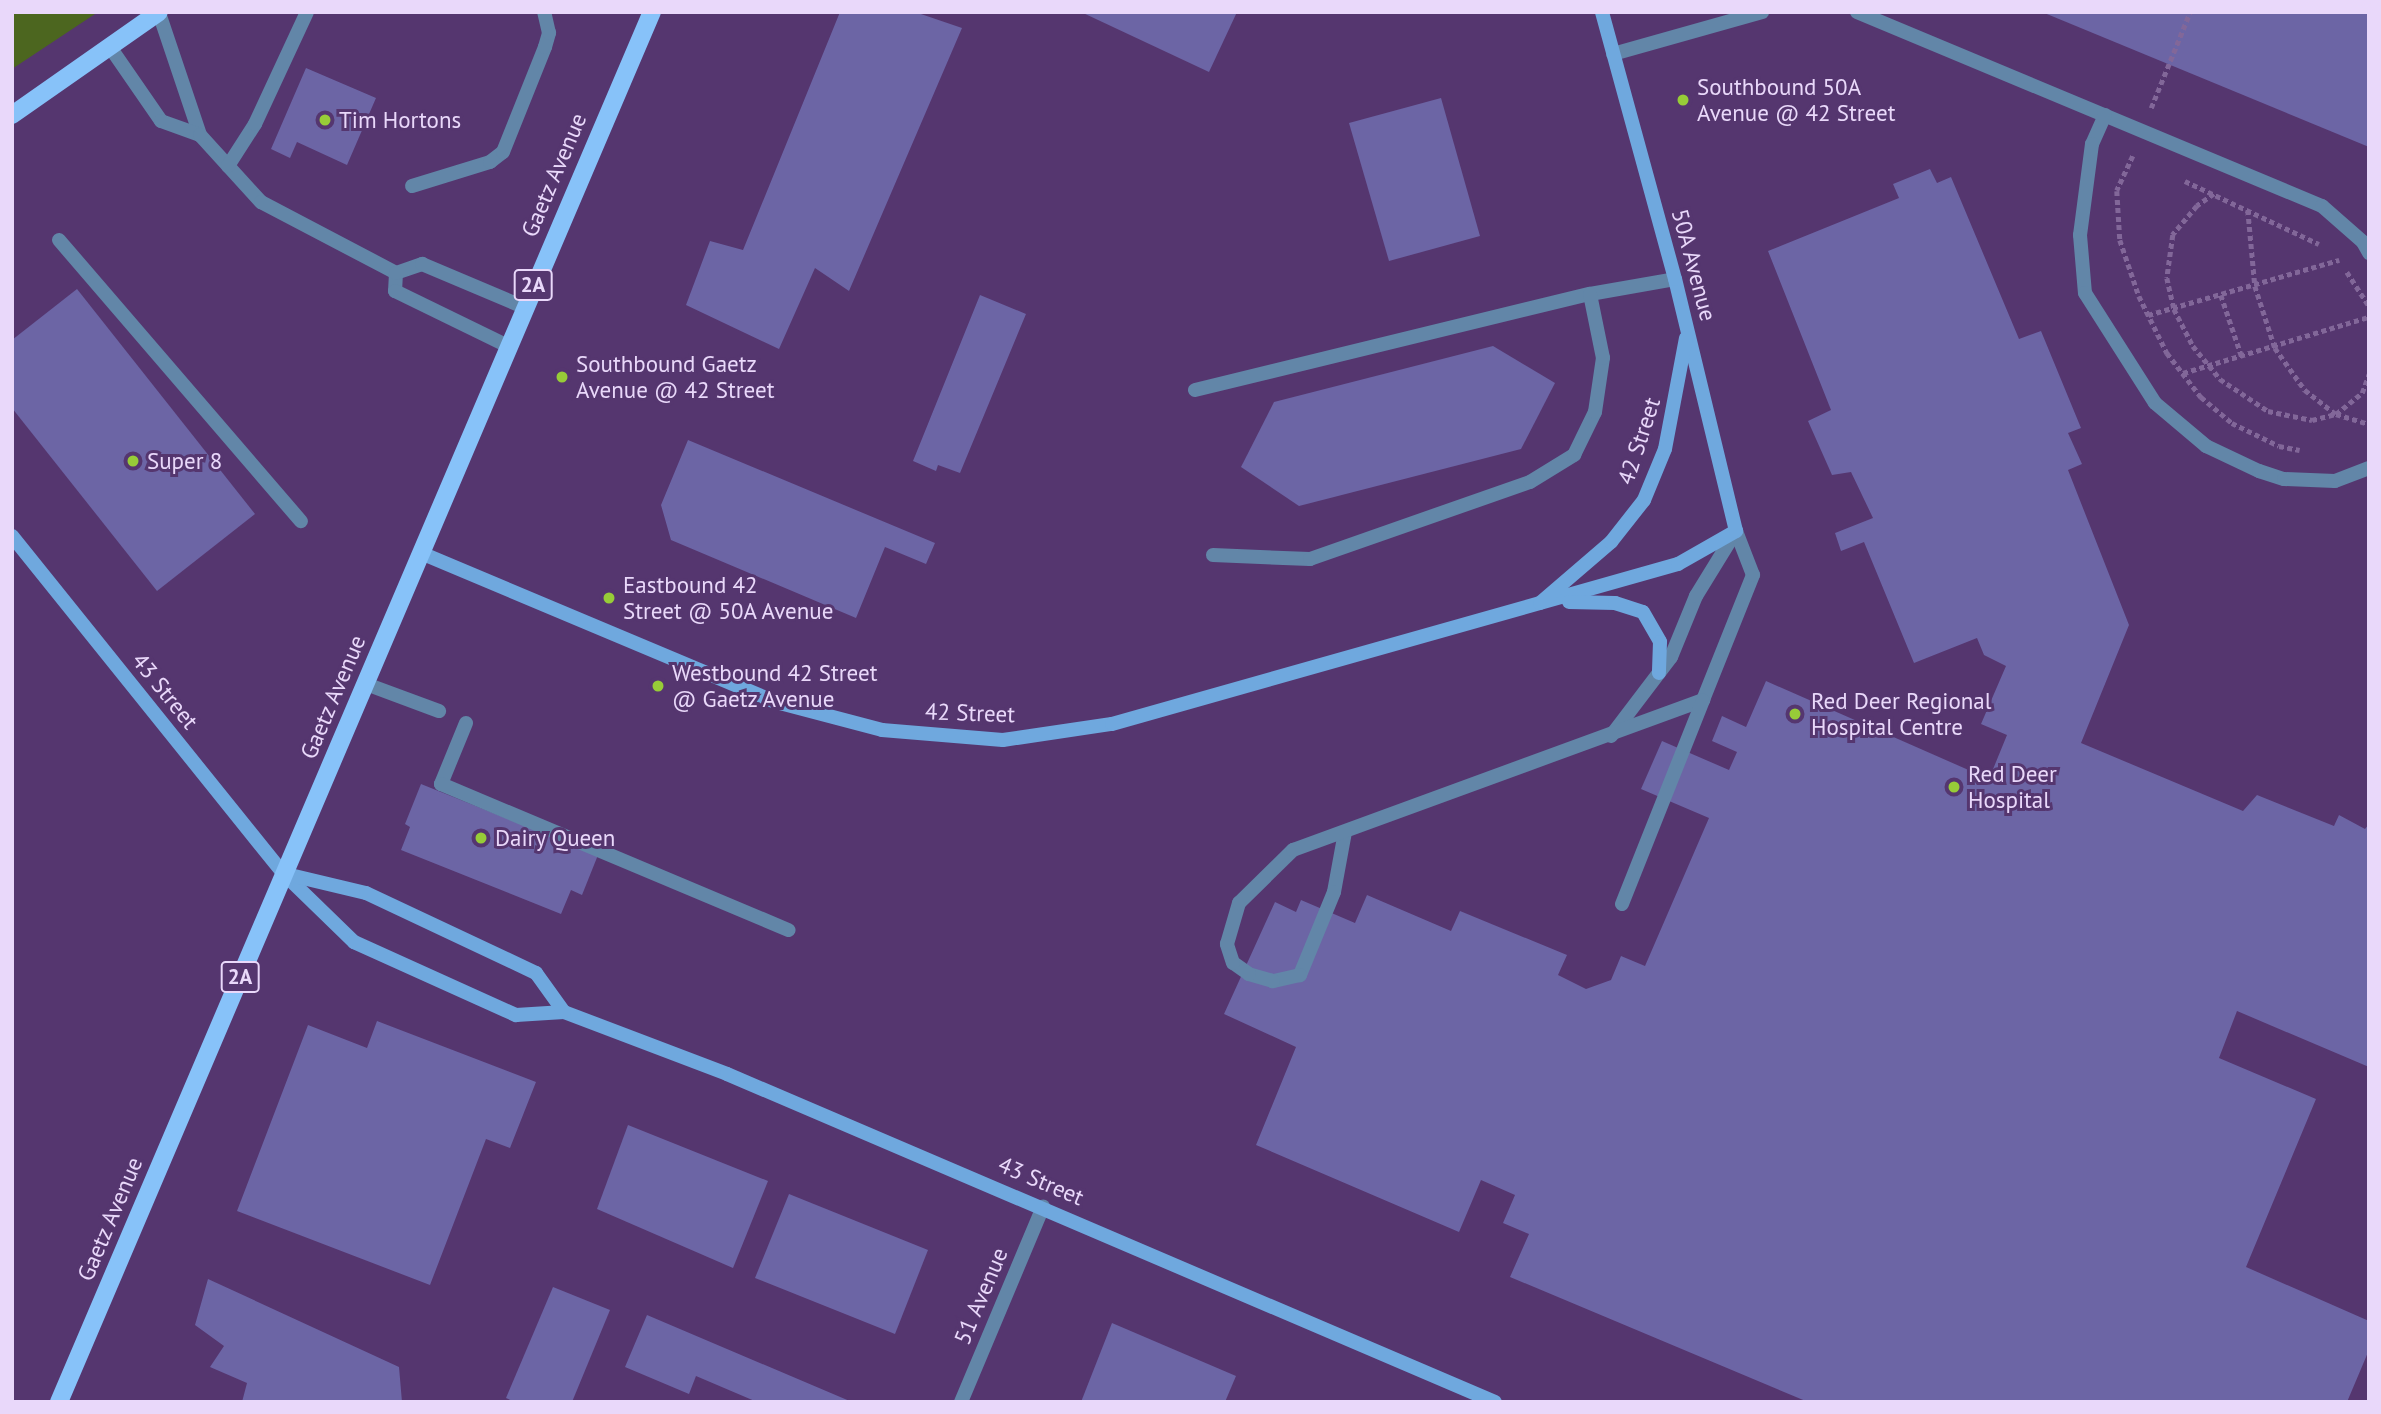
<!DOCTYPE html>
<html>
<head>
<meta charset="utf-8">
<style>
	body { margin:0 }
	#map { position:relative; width:2381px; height:1414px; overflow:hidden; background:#55366f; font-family:"PT Sans",sans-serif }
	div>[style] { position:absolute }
	.green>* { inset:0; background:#4c661f }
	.building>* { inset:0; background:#6c65a5 }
	.path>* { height:4.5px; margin-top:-2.25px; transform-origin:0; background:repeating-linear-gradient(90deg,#826799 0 5px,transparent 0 8.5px) }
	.lane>* { height:14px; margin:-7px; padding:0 7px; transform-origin:7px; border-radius:7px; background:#6286a8 }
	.street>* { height:14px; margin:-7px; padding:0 7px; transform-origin:7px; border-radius:7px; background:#6286a8 }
	.secondary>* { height:14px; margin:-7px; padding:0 7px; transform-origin:7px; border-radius:7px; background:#6fa8de }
	.primary>* { height:18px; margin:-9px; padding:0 9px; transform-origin:9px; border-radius:9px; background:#87c2f9 }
	.dots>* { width:19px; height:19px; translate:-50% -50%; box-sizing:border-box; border:4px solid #55366f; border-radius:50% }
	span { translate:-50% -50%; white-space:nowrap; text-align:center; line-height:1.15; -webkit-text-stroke:6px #55366f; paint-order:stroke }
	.shield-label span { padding:2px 5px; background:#55366f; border:2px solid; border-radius:5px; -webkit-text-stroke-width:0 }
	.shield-label { font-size:21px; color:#e9d8fa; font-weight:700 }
	.poi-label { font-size:23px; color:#e9d8fa }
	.left { translate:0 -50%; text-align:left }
	.street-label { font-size:23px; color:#e9d8fa }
	.frame { position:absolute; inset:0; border:14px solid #e9d8fa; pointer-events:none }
</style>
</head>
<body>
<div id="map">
	<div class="green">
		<div style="clip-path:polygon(12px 12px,98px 12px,12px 69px)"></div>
	</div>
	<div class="building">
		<div style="clip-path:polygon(840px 12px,915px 12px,962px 28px,849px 291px,815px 268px,779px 349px,686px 305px,710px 241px,743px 250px)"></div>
		<div style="clip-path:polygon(1081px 12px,1237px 12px,1209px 72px)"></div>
		<div style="clip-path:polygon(2042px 12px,2369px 12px,2369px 147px)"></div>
		<div style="clip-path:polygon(306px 68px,376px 98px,347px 165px,297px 142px,290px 158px,271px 149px)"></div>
		<div style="clip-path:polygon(1441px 98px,1480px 236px,1389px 261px,1349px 123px)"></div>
		<div style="clip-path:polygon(1930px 169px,1937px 183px,1951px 177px,2019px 339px,2041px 331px,2081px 428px,2068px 433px,2082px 464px,2068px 470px,2129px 625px,2081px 743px,2243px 811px,2257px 795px,2334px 826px,2339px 815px,2365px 829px,2369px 824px,2369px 1067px,2237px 1011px,2219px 1058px,2316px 1099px,2246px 1267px,2369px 1321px,2369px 1350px,2347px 1402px,1808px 1402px,1510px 1277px,1529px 1234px,1503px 1223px,1515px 1195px,1481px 1180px,1459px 1232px,1256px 1145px,1296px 1047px,1224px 1014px,1275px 902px,1296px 912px,1301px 900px,1355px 923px,1367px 895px,1451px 931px,1460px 911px,1567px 955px,1558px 975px,1586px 989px,1611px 980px,1621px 956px,1645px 966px,1709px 818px,1641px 789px,1662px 741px,1729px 770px,1737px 752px,1712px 741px,1722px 716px,1746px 727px,1766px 681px,1989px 779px,2007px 735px,1981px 724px,2006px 666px,1984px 655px,1977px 638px,1914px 663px,1864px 542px,1841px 551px,1835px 533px,1873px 518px,1851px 472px,1832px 475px,1808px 421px,1831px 410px,1768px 251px,1899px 198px,1893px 184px)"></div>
		<div style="clip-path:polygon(77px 289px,255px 514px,157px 591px,12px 408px,12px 340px)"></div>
		<div style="clip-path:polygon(980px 295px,1026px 314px,960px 473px,938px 465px,936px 471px,913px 461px)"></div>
		<div style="clip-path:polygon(1493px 346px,1555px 383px,1521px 449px,1299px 506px,1241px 467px,1274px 402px)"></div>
		<div style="clip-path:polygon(688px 440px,935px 543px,926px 564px,885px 547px,856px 618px,671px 540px,661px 505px)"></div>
		<div style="clip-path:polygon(421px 784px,598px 855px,582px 895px,571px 890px,561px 914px,401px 850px,410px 827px,405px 824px)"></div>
		<div style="clip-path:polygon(377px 1021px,536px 1082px,510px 1148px,486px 1139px,430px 1285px,237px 1211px,308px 1025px,367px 1048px)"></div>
		<div style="clip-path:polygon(628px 1125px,768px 1181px,733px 1268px,597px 1209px)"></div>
		<div style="clip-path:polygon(789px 1194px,928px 1250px,895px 1334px,755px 1278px)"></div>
		<div style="clip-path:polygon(208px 1279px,399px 1367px,402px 1402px,242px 1402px,247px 1383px,210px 1367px,224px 1346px,195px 1325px)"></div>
		<div style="clip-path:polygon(553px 1287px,610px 1310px,572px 1402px,515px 1402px,506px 1398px)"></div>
		<div style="clip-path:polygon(647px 1315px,852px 1402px,757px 1402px,696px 1376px,689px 1394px,625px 1367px)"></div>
		<div style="clip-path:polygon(1112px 1323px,1236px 1376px,1225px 1402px,1081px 1402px)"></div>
	</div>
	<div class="path">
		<div style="left:2151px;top:108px;width:104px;rotate:-67.9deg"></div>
		<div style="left:2133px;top:156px;width:38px;rotate:115deg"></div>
		<div style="left:2117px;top:191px;width:49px;rotate:86.5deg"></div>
		<div style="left:2120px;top:240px;width:59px;rotate:71.3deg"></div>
		<div style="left:2139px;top:296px;width:64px;rotate:63.8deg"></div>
		<div style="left:2167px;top:353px;width:56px;rotate:52.3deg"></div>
		<div style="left:2201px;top:397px;width:40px;rotate:40deg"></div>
		<div style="left:2232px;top:423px;width:52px;rotate:26.1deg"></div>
		<div style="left:2279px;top:446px;width:21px;rotate:11deg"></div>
		<div style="left:2185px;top:181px;width:148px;rotate:25.2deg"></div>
		<div style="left:2214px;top:194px;width:21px;rotate:145deg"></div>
		<div style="left:2197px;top:206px;width:38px;rotate:130deg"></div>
		<div style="left:2173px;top:235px;width:43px;rotate:97.9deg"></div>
		<div style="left:2167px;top:278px;width:32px;rotate:77deg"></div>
		<div style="left:2174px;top:309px;width:42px;rotate:62.8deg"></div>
		<div style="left:2193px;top:346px;width:43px;rotate:50.7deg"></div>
		<div style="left:2220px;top:379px;width:58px;rotate:33.7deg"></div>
		<div style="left:2268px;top:411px;width:45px;rotate:11.6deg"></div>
		<div style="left:2312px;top:420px;width:25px;rotate:-14deg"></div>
		<div style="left:2336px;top:414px;width:33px;rotate:-39deg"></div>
		<div style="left:2362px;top:393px;width:20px;rotate:-70deg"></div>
		<div style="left:2248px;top:210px;width:76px;rotate:84.7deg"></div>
		<div style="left:2255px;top:286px;width:65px;rotate:72.1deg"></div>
		<div style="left:2275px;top:348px;width:52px;rotate:54.5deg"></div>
		<div style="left:2305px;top:390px;width:39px;rotate:38deg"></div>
		<div style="left:2336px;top:414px;width:34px;rotate:17deg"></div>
		<div style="left:2347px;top:272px;width:40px;rotate:57.1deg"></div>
		<div style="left:2221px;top:295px;width:65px;rotate:71.3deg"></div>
		<div style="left:2148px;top:315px;width:199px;rotate:-16.1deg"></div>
		<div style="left:2183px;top:373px;width:194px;rotate:-16.8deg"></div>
	</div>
	<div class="lane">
		<div style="left:1857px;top:12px;width:504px;rotate:22.65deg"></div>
		<div style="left:2322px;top:206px;width:55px;rotate:41.3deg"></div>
		<div style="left:2363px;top:242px;width:13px;rotate:61deg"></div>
		<div style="left:159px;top:13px;width:129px;rotate:71.4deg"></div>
		<div style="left:110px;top:47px;width:90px;rotate:55.4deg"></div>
		<div style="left:161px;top:121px;width:41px;rotate:19.7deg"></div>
		<div style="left:200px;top:135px;width:91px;rotate:47.7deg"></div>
		<div style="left:261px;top:202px;width:153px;rotate:27.7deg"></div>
		<div style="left:1613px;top:54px;width:155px;rotate:-15.7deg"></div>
		<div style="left:2105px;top:115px;width:32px;rotate:114deg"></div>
		<div style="left:2092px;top:144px;width:92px;rotate:97.5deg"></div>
		<div style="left:2080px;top:235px;width:58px;rotate:85.1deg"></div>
		<div style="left:2085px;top:293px;width:130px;rotate:57.5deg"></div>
		<div style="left:2155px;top:403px;width:67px;rotate:40.1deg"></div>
		<div style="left:2206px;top:446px;width:59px;rotate:25.3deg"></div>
		<div style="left:2259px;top:471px;width:26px;rotate:18deg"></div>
		<div style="left:2284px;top:479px;width:51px;rotate:2.2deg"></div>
		<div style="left:2335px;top:481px;width:36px;rotate:-21deg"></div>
		<div style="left:228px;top:166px;width:50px;rotate:-57.3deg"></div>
		<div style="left:255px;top:124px;width:123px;rotate:-65.1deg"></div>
		<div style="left:412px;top:186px;width:82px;rotate:-17.1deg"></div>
		<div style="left:490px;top:162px;width:16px;rotate:-38deg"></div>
		<div style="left:503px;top:152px;width:113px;rotate:-68.2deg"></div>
		<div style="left:545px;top:47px;width:15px;rotate:-74deg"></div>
		<div style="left:549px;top:33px;width:22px;rotate:-103deg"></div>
		<div style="left:59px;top:240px;width:371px;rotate:49.3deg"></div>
		<div style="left:396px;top:273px;width:18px;rotate:93deg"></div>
		<div style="left:395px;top:291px;width:126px;rotate:26deg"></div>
		<div style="left:396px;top:273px;width:28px;rotate:-19deg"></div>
		<div style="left:422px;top:264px;width:111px;rotate:22.9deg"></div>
		<div style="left:1195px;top:390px;width:406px;rotate:-13.7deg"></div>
		<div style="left:1590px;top:294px;width:86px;rotate:-10deg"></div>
		<div style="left:1213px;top:555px;width:97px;rotate:2.4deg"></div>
		<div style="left:1310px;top:559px;width:233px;rotate:-19.3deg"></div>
		<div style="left:1530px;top:482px;width:52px;rotate:-31.5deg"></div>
		<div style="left:1574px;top:455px;width:48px;rotate:-64deg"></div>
		<div style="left:1595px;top:412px;width:55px;rotate:-81.6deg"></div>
		<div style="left:1603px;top:358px;width:65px;rotate:-101.5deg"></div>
		<div style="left:366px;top:684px;width:78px;rotate:20.3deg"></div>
		<div style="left:466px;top:723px;width:66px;rotate:112.3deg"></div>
		<div style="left:441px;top:784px;width:377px;rotate:22.8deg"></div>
		<div style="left:1611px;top:736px;width:99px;rotate:-52.8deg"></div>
		<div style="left:1671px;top:657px;width:66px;rotate:-67.7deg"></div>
		<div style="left:1696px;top:596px;width:76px;rotate:-58.4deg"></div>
		<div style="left:1345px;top:832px;width:61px;rotate:100.4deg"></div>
		<div style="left:1334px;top:892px;width:90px;rotate:112.3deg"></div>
		<div style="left:1300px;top:975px;width:28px;rotate:167deg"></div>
		<div style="left:1273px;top:981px;width:25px;rotate:-164deg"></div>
		<div style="left:1249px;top:974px;width:19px;rotate:-145deg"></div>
		<div style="left:1233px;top:963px;width:20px;rotate:-108deg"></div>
		<div style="left:1227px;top:944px;width:43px;rotate:-73.7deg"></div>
		<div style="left:1239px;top:903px;width:76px;rotate:-44.5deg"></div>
		<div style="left:1293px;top:850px;width:437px;rotate:-20.1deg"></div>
		<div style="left:1703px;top:700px;width:135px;rotate:-68.2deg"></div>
		<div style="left:1753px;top:575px;width:47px;rotate:-111.1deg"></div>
		<div style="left:1622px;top:904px;width:219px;rotate:-68.3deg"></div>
	</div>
	<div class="street">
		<div style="left:961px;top:1402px;width:212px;rotate:-67.2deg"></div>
	</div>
	<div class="secondary">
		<div style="left:12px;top:536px;width:434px;rotate:51.2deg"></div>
		<div style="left:284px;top:874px;width:98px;rotate:44.2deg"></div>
		<div style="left:354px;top:942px;width:178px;rotate:24.3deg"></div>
		<div style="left:516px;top:1015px;width:48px;rotate:-3.6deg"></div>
		<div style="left:564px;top:1012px;width:174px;rotate:20.8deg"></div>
		<div style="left:727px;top:1074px;width:835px;rotate:23.13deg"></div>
		<div style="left:421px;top:553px;width:385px;rotate:22.8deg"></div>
		<div style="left:776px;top:702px;width:110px;rotate:14.8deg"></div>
		<div style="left:882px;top:730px;width:121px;rotate:4.7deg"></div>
		<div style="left:1003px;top:740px;width:110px;rotate:-8.4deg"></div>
		<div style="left:1112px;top:724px;width:588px;rotate:-15.78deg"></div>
		<div style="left:1678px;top:564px;width:67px;rotate:-29.6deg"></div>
		<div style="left:1736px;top:531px;width:259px;rotate:-103.6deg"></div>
		<div style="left:1675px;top:279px;width:277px;rotate:-105.3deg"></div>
		<div style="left:1569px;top:602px;width:46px;rotate:1.2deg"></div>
		<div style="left:1615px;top:603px;width:29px;rotate:18deg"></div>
		<div style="left:1643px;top:612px;width:34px;rotate:60deg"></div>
		<div style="left:1660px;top:642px;width:31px;rotate:92deg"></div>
		<div style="left:1540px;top:603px;width:94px;rotate:-40.7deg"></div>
		<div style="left:1611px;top:542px;width:53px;rotate:-51.8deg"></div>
		<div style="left:1644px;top:500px;width:55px;rotate:-67.6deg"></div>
		<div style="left:1665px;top:449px;width:113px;rotate:-79.3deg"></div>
		<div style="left:286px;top:874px;width:82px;rotate:13.4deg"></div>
		<div style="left:366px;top:893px;width:188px;rotate:25.2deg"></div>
		<div style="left:536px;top:973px;width:48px;rotate:54.3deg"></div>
	</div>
	<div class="primary">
		<div style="left:12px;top:115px;width:179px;rotate:-35deg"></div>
		<div style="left:59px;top:1402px;width:1511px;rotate:-66.9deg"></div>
	</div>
	<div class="dots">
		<div style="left:1683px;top:100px;background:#97cc38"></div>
		<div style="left:325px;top:120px;background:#97cc38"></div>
		<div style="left:562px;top:377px;background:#97cc38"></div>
		<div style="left:133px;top:461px;background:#97cc38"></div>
		<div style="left:609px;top:598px;background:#97cc38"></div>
		<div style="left:658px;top:686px;background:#97cc38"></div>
		<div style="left:1795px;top:714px;background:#97cc38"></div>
		<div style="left:1954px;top:787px;background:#97cc38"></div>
		<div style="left:481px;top:838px;background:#97cc38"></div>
	</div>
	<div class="shield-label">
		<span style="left:533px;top:285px">2A</span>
		<span style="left:240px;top:977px">2A</span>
	</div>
	<div class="poi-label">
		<span class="left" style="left:1697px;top:100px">Southbound 50A<br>Avenue @ 42 Street</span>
		<span class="left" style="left:339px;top:120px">Tim Hortons</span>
		<span class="left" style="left:576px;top:377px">Southbound Gaetz<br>Avenue @ 42 Street</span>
		<span class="left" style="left:147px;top:461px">Super 8</span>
		<span class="left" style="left:623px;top:598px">Eastbound 42<br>Street @ 50A Avenue</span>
		<span class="left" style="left:672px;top:686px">Westbound 42 Street<br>@ Gaetz Avenue</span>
		<span class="left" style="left:1811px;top:714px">Red Deer Regional<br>Hospital Centre</span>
		<span class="left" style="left:1968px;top:787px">Red Deer<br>Hospital</span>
		<span class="left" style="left:495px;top:838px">Dairy Queen</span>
	</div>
	<div class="street-label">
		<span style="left:554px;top:175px;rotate:-67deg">Gaetz Avenue</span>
		<span style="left:1694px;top:265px;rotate:75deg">50A Avenue</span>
		<span style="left:1639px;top:441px;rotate:-72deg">42 Street</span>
		<span style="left:165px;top:691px;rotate:51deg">43 Street</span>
		<span style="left:333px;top:697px;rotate:-67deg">Gaetz Avenue</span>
		<span style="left:970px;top:713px;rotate:2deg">42 Street</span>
		<span style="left:1041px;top:1181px;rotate:23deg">43 Street</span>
		<span style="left:110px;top:1219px;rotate:-67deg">Gaetz Avenue</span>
		<span style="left:981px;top:1296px;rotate:-67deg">51 Avenue</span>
	</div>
	<div class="frame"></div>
</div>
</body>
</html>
